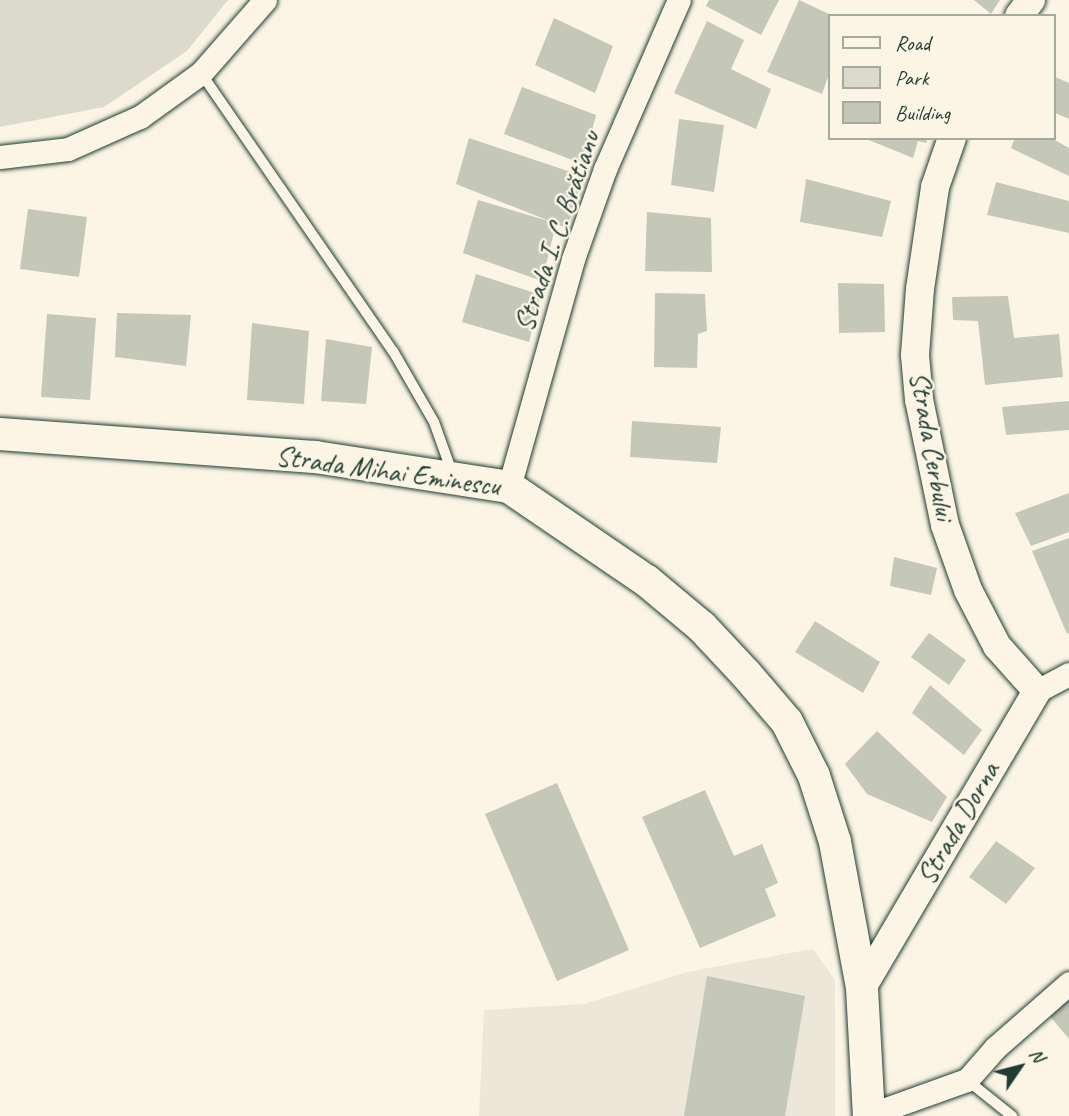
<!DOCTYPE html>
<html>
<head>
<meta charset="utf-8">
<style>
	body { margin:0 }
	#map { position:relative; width:1069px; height:1116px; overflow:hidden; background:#fcf5e5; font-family:Caveat,sans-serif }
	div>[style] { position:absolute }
	.built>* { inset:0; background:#ece7d8 }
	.green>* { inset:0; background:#dcdacc }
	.building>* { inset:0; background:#c5c7b9 }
	.roads { filter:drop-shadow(0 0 2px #1f3d34) drop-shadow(0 0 2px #1f3d34) }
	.service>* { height:10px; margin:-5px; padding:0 5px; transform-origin:5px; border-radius:5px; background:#fcf5e5 }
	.minor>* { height:23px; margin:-11.5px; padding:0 11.5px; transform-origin:11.5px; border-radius:11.5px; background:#fcf5e5 }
	.tertiary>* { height:28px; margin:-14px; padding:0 14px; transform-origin:14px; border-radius:14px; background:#fcf5e5 }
	.secondary>* { height:32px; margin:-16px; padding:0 16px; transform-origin:16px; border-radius:16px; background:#fcf5e5 }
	span { translate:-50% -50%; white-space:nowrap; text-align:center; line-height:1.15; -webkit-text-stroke:5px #fcf5e5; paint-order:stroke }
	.street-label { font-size:28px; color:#1f3d34 }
	.legend { position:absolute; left:828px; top:14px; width:228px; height:126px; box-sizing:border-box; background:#fcf5e5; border:2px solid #a4ab9e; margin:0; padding:9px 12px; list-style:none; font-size:21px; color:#1f3d34 }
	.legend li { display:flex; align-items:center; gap:14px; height:35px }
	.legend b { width:35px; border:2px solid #a4ab9e }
	.north { position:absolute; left:985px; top:1032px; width:70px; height:70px; -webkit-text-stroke:5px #fcf5e5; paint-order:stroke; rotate:55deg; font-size:19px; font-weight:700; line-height:28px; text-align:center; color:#1f3d34 }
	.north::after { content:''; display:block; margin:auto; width:24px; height:32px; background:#1f3d34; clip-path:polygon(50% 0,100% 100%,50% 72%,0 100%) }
</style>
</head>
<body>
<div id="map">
	<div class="built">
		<div style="clip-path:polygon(806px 950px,814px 950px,835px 980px,835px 1116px,479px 1116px,484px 1010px,584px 1004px,687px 972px)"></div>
	</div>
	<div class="green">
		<div style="clip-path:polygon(0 0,228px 0,187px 51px,104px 107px,0 127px)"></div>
	</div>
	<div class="building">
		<div style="clip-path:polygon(709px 0,779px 0,761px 35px,706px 6px)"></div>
		<div style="clip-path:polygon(799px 0,829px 14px,829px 74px,822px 94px,767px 72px)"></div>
		<div style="clip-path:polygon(974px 0,1000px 0,991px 14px)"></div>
		<div style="clip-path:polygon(554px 18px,613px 46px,595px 93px,535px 65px)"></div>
		<div style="clip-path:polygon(707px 21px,744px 40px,731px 69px,771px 89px,756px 129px,674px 93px)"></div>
		<div style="clip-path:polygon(1053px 76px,1069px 83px,1069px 119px,1053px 112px)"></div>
		<div style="clip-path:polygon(522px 87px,596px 115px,583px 164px,504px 134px)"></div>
		<div style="clip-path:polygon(679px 119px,724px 125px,714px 192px,671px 185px)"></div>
		<div style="clip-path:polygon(469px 138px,583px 176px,567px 228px,556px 224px,542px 281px,463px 253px,478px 200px,552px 222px,456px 184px)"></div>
		<div style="clip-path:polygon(864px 138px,928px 138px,926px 143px,918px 141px,913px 158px)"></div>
		<div style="clip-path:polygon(1015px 138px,1051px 138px,1069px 148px,1069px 176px,1011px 148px)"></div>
		<div style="clip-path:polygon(806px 179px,891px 201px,882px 237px,800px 222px)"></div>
		<div style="clip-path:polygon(996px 182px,1069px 201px,1069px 233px,987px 215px)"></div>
		<div style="clip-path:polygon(28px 209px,87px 217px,79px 277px,20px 269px)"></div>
		<div style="clip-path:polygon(647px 212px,711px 218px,712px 272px,645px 271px)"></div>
		<div style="clip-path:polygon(476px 274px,541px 295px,529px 342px,462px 322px)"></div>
		<div style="clip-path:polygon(838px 283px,884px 284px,885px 332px,839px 333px)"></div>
		<div style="clip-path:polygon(655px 293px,705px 294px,707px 331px,698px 334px,697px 368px,654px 367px)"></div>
		<div style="clip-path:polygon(1008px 296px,1014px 338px,1059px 334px,1063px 377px,985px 385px,978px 321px,953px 320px,952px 297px)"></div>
		<div style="clip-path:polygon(117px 313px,191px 315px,186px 366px,115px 357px)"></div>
		<div style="clip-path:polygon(47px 314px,96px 318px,90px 400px,41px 397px)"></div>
		<div style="clip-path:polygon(252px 323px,309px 331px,304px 404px,247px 400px)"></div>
		<div style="clip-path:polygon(326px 339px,372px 347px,366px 404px,321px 401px)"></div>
		<div style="clip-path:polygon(1069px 401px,1069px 430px,1006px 435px,1002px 407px)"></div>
		<div style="clip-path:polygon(632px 421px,721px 427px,717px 463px,630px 457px)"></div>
		<div style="clip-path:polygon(1069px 493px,1069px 532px,1031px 546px,1015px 513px)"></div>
		<div style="clip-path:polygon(1069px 538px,1069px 633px,1067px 634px,1032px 551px)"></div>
		<div style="clip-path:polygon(894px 557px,937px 568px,931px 595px,890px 586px)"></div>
		<div style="clip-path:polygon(815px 621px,880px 662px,863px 693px,795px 652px)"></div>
		<div style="clip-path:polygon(929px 633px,966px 660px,949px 685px,911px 657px)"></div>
		<div style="clip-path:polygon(930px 685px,982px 730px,964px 755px,912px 713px)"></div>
		<div style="clip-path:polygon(877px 731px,947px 797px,932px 822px,867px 794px,845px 764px)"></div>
		<div style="clip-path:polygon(557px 783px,629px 950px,557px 981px,485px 814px)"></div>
		<div style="clip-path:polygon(705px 790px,734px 856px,762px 844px,778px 883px,765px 889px,776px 916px,700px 948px,642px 817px)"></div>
		<div style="clip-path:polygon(996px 841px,1035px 868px,1006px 904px,969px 877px)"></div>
		<div style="clip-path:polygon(707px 976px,805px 996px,785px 1116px,684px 1116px)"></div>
		<div style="clip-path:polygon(1069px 996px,1069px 1039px,1048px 1014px)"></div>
	</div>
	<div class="roads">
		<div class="service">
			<div style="left:201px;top:73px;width:338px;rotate:55.4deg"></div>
			<div style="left:393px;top:351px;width:82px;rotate:60deg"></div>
			<div style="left:434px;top:422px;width:56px;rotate:70.3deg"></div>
			<div style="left:967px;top:1080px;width:58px;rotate:38.7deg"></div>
		</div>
		<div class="minor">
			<div style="left:0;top:157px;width:68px;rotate:-6.7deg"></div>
			<div style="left:68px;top:149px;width:79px;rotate:-24deg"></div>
			<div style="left:140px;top:117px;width:75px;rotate:-35.8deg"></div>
			<div style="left:201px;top:73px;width:97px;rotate:-48.8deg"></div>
			<div style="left:509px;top:487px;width:237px;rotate:-74.3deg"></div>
			<div style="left:573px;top:259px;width:96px;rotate:-70.4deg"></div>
			<div style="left:605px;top:169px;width:184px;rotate:-66.4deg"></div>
			<div style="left:1037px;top:691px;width:36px;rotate:-28deg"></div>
			<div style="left:869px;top:1115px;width:104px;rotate:-19.7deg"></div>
			<div style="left:967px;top:1080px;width:44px;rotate:-48.7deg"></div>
			<div style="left:996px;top:1047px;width:97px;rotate:-41.2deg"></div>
		</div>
		<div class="tertiary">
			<div style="left:1019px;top:16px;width:20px;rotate:-53deg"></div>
			<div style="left:862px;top:988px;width:345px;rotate:-59.5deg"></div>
			<div style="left:1037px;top:691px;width:60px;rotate:-131.6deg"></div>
			<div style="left:997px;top:646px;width:63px;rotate:-117.4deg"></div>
			<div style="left:968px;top:590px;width:69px;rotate:-109.5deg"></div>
			<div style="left:945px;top:525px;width:128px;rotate:-101.7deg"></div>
			<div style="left:919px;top:400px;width:45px;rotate:-95.1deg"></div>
			<div style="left:915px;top:355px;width:66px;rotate:-85.7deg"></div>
			<div style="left:920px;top:289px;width:103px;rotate:-81.6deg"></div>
			<div style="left:935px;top:187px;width:52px;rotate:-70.9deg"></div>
		</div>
		<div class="secondary">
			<div style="left:0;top:434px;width:316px;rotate:4.2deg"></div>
			<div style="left:315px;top:457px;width:196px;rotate:8.8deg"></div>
			<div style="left:509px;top:487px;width:167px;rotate:34.3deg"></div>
			<div style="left:647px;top:581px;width:72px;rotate:39.9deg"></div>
			<div style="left:702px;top:627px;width:64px;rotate:46.9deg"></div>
			<div style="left:746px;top:674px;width:63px;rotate:49.5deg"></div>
			<div style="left:787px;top:722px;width:60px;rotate:63.4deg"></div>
			<div style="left:814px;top:776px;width:69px;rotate:72.3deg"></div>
			<div style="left:835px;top:842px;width:148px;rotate:79.5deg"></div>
			<div style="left:862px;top:988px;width:128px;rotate:86.9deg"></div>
		</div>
	</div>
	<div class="street-label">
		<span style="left:557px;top:231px;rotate:-71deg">Strada I. C. Brătianu</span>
		<span style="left:932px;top:446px;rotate:80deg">Strada Cerbului</span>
		<span style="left:388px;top:471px;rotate:8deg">Strada Mihai Eminescu</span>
		<span style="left:958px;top:823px;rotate:-60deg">Strada Dorna</span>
	</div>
	<ul class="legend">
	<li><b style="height:9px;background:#fcf5e5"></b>Road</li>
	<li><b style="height:19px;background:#dcdacc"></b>Park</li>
	<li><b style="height:19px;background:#c5c7b9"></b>Building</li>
	</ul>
	<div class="north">N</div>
</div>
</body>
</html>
